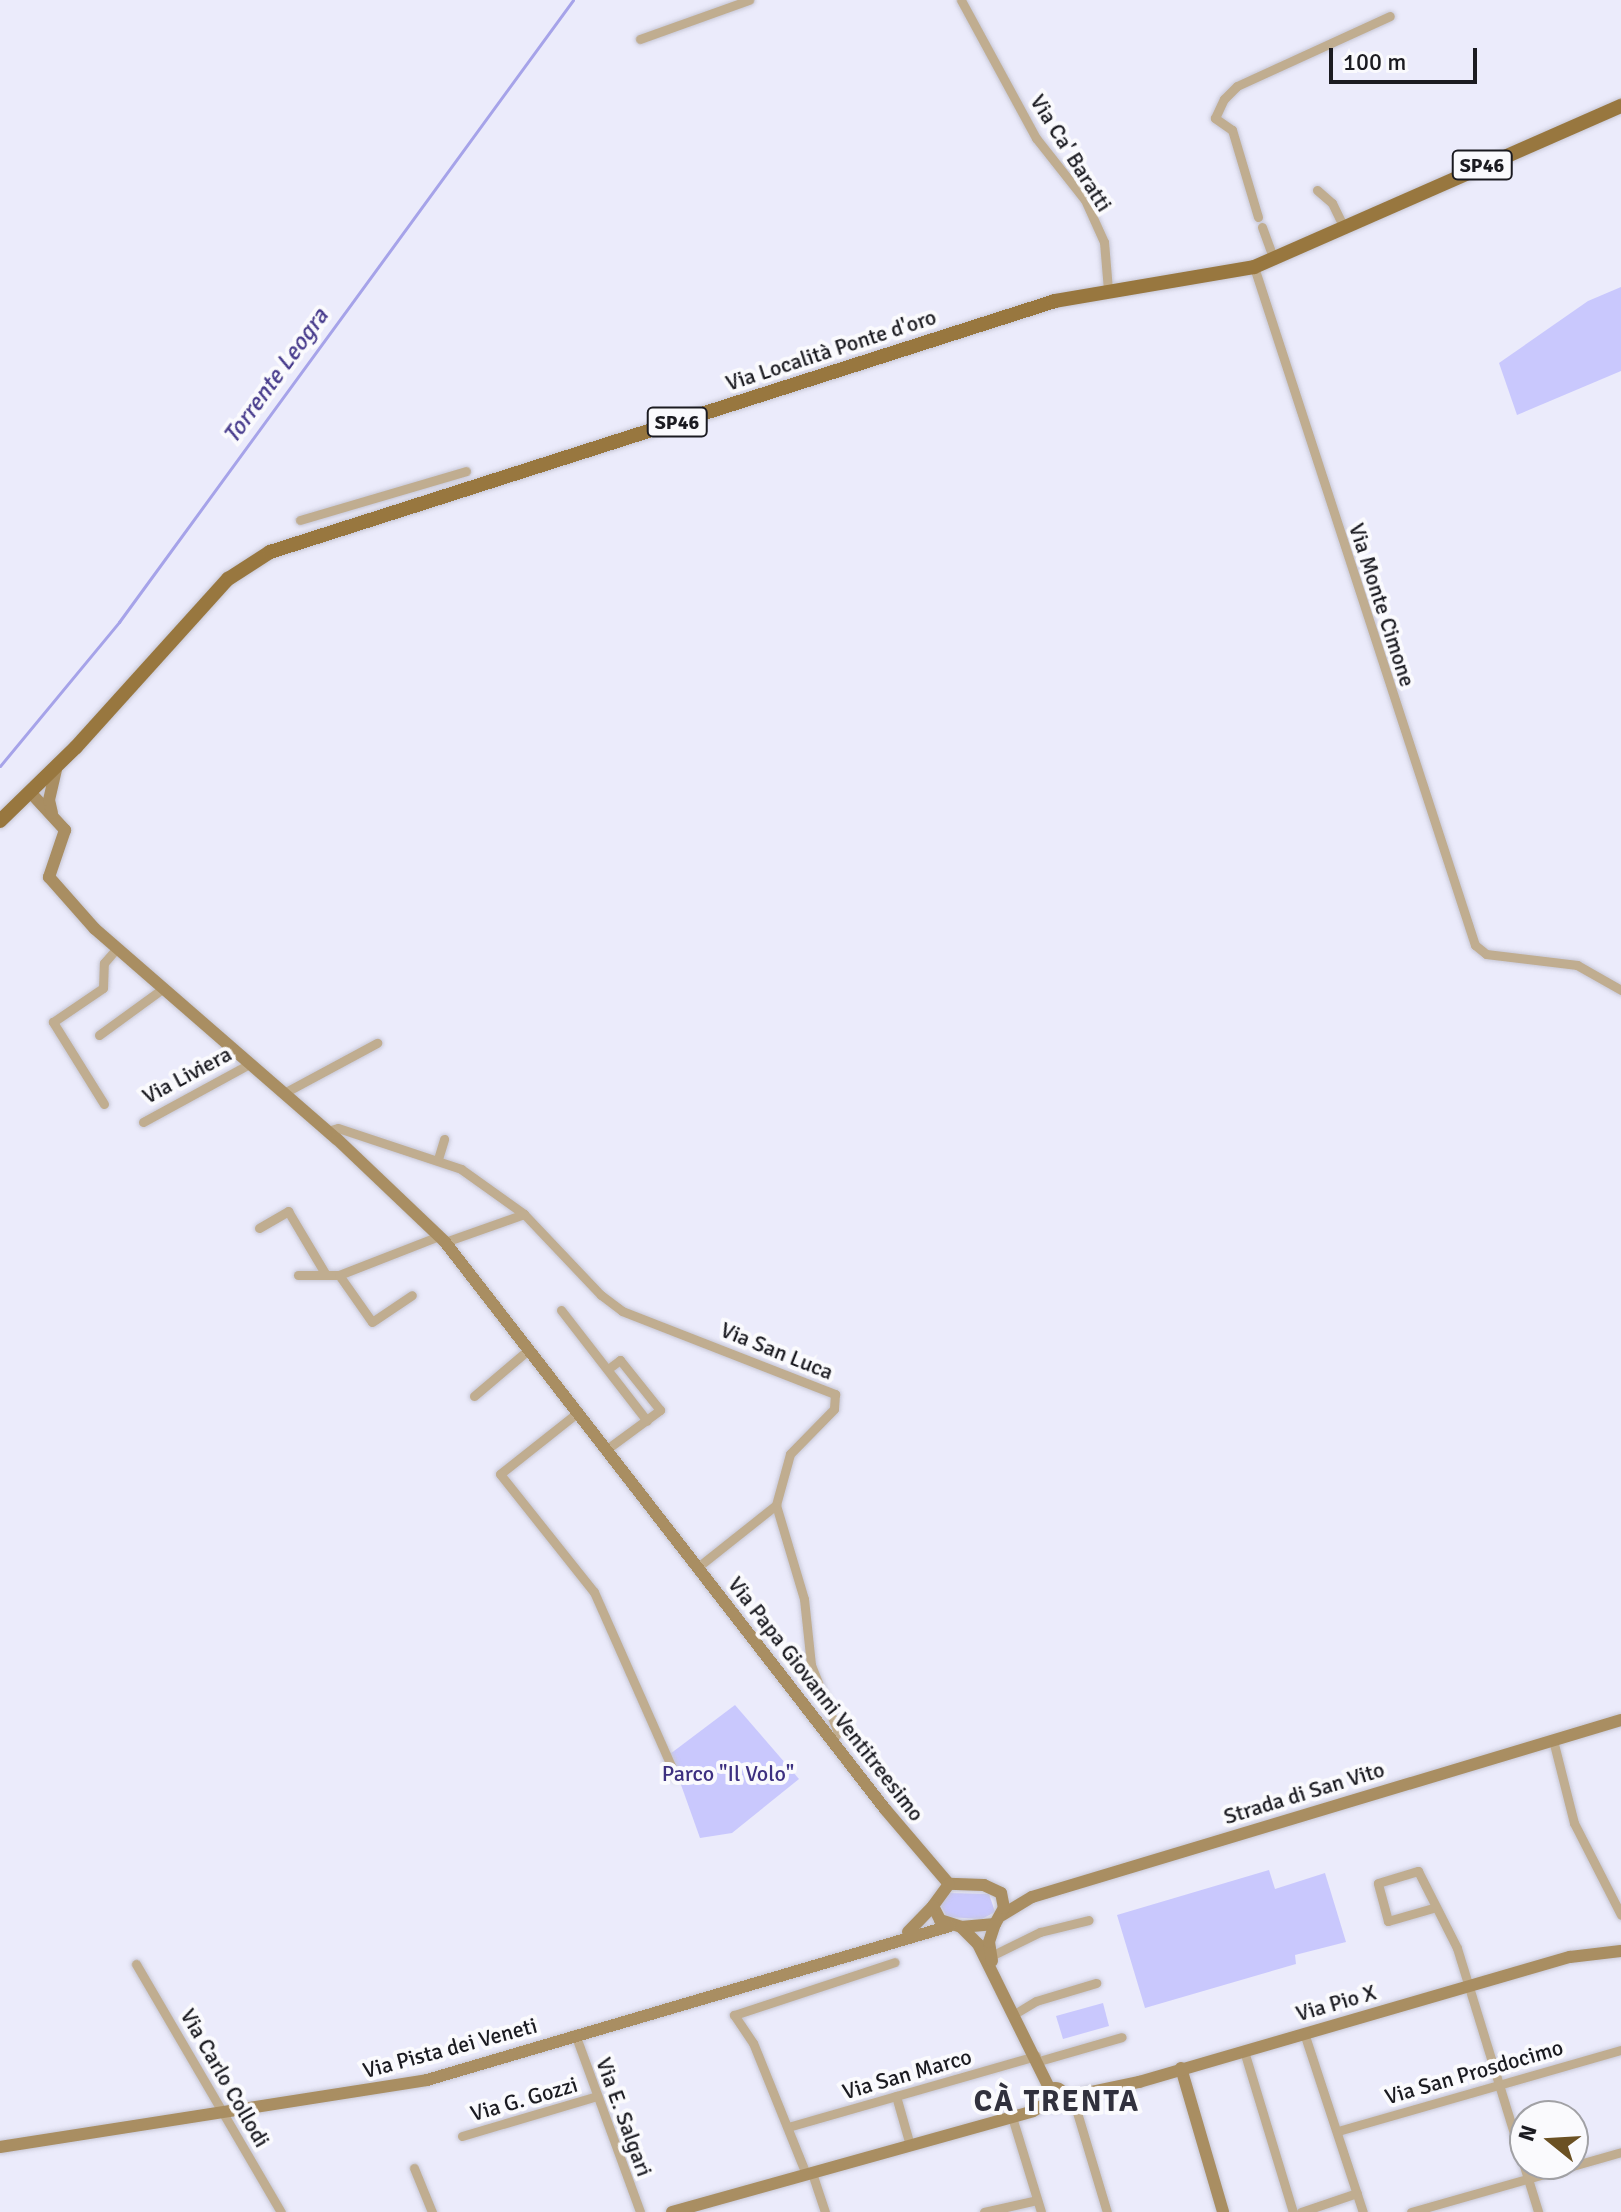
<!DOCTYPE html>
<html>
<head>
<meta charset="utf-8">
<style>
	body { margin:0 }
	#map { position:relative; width:1621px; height:2212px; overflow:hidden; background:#ebebfb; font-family:Signika,sans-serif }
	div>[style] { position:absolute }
	.green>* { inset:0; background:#c9c8fd }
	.stream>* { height:3px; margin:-1.5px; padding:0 1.5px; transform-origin:1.5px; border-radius:1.5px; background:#a6a3e9 }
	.roads { filter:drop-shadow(0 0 2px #c6c6d4) drop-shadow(0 0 2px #c6c6d4) }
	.street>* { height:9px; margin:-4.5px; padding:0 4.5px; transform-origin:4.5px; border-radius:4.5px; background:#c0ad90 }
	.secondary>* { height:12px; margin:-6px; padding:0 6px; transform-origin:6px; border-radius:6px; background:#a98e62 }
	.secondary>.ring { margin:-6px; padding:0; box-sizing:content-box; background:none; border:12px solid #a98e62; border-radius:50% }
	.primary>* { height:14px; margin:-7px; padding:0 7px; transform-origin:7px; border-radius:7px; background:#98773f }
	span { translate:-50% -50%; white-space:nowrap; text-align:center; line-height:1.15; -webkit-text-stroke:8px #fafafd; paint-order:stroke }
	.shield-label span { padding:2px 6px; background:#fafafd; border:2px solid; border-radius:6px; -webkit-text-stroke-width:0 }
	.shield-label { font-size:20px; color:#1b1b21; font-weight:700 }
	.street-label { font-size:22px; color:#1b1b21 }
	.park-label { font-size:22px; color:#3d3080 }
	.water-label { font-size:24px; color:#473b8c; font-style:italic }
	.district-label { font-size:30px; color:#31313d; font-weight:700; letter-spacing:2px }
	.north { position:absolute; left:1509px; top:2100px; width:80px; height:80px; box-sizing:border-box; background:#fafafd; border:2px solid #a1a1a5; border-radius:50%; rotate:288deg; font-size:22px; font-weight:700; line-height:32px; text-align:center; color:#1b1b21 }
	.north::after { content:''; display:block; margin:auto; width:28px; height:36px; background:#6b5123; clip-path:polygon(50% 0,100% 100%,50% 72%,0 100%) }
	.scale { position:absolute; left:1329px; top:48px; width:148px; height:36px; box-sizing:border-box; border:4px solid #1b1b21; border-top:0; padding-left:10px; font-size:24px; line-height:28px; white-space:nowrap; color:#1b1b21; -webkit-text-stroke:6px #fafafd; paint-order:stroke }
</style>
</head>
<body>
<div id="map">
	<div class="green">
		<div style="clip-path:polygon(1621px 287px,1621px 371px,1517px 415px,1499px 363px,1588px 301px)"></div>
		<div style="clip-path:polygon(735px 1705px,799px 1779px,732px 1833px,700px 1838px,670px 1754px)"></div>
		<div style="clip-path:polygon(1269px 1870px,1275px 1889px,1325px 1873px,1346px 1942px,1295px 1955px,1296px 1964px,1145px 2008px,1117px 1915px)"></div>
		<div style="clip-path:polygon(949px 1893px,989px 1894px,995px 1912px,982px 1919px,947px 1917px,940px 1904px)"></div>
		<div style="clip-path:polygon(1103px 2003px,1109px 2026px,1063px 2039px,1056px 2016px)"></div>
	</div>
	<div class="stream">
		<div style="left:0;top:766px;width:187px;rotate:-50.4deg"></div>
		<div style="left:119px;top:622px;width:770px;rotate:-53.87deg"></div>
	</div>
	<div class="roads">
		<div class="street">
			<div style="left:961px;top:0;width:157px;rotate:61.5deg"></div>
			<div style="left:1036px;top:138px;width:79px;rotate:51.7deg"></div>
			<div style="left:1085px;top:200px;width:46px;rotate:65.7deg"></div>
			<div style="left:1104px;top:242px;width:48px;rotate:85.2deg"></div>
			<div style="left:640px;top:39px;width:116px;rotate:-19.7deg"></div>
			<div style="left:1317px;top:190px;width:20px;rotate:41deg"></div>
			<div style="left:1332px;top:203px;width:28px;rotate:64deg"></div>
			<div style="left:1258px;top:217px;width:91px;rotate:-106.6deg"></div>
			<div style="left:1232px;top:130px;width:21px;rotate:-145deg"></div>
			<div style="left:1215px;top:118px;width:21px;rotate:-65deg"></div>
			<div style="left:1224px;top:99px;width:18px;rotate:-45deg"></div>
			<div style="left:1237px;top:86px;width:168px;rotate:-24.6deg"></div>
			<div style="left:1262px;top:227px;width:35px;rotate:70deg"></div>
			<div style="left:1254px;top:267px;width:713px;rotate:71.95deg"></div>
			<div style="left:1475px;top:945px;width:14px;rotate:39deg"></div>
			<div style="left:1486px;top:954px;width:92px;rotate:6.9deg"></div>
			<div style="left:1577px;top:965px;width:51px;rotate:29.6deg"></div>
			<div style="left:300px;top:520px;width:173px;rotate:-16.4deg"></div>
			<div style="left:99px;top:1035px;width:78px;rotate:-36.1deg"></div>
			<div style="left:284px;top:1093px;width:106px;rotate:-28.3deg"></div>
			<div style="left:104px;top:1104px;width:97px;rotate:-121.9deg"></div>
			<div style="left:53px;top:1022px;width:60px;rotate:-34.2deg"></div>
			<div style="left:103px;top:988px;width:25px;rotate:-88deg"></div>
			<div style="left:104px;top:963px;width:20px;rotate:-49deg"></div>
			<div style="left:143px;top:1122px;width:123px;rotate:-28.6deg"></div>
			<div style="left:327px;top:1131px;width:11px;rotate:-15deg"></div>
			<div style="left:338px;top:1128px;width:130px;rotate:18.4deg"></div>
			<div style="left:461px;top:1169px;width:77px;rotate:35.5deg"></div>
			<div style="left:524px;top:1214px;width:112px;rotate:46.5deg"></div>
			<div style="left:601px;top:1295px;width:26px;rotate:37deg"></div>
			<div style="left:622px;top:1311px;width:229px;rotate:21.3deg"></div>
			<div style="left:835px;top:1394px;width:15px;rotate:94deg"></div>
			<div style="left:834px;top:1409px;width:63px;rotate:134.4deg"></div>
			<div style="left:790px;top:1454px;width:53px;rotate:105.4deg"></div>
			<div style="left:776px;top:1505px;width:98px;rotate:73.4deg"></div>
			<div style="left:804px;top:1599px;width:66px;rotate:83.9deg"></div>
			<div style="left:811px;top:1665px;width:72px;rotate:68.1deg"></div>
			<div style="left:838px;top:1732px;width:9px;rotate:126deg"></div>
			<div style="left:438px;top:1159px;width:21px;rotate:-73deg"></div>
			<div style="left:259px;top:1228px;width:34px;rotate:-30deg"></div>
			<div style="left:288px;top:1211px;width:74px;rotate:59.3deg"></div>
			<div style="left:445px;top:1242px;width:84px;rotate:-19.5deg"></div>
			<div style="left:298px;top:1275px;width:41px"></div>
			<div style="left:339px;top:1275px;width:107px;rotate:-21.3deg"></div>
			<div style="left:339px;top:1275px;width:57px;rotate:54.9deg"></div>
			<div style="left:372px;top:1322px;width:48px;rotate:-34deg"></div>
			<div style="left:561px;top:1310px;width:140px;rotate:52.2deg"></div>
			<div style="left:474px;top:1396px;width:71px;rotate:-40.4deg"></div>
			<div style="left:577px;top:1413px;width:98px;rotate:141.6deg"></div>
			<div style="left:500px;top:1474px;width:151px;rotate:51.5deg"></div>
			<div style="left:594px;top:1592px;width:202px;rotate:66.1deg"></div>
			<div style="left:607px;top:1449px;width:66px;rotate:-36.3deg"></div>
			<div style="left:660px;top:1410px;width:64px;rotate:-128.7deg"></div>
			<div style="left:620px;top:1360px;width:15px;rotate:143deg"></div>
			<div style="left:698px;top:1567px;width:100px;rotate:-38.5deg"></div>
			<div style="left:1553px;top:1740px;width:86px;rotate:75.8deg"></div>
			<div style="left:1574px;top:1823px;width:103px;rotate:62.9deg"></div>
			<div style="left:1433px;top:1908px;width:47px;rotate:163.9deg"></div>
			<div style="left:1388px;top:1921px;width:39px;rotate:-105deg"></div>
			<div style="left:1378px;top:1883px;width:42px;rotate:-16.7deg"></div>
			<div style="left:1418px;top:1871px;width:86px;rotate:63.1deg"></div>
			<div style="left:1457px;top:1948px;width:276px;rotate:72.9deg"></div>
			<div style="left:991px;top:1956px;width:55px;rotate:-26.1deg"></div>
			<div style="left:1040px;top:1932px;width:50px;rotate:-13.8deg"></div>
			<div style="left:136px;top:1964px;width:287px;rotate:59.7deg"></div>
			<div style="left:1016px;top:2013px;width:23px;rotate:-31deg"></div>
			<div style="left:1036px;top:2001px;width:63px;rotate:-16.7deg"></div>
			<div style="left:1304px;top:2033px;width:188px;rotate:71.8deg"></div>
			<div style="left:575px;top:2034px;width:189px;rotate:69.9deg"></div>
			<div style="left:1244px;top:2051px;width:168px;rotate:73.1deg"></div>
			<div style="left:1039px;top:2061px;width:86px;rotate:-16.1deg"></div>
			<div style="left:896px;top:2096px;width:51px;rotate:74.1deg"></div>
			<div style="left:1073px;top:2099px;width:118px;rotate:73.3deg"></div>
			<div style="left:1012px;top:2117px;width:99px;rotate:73deg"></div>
			<div style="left:788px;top:2127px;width:258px;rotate:-16deg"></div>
			<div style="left:1338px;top:2131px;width:294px;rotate:-16deg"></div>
			<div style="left:462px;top:2136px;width:141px;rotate:-16.5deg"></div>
			<div style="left:414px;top:2168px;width:48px;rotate:67.8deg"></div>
			<div style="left:812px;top:2173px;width:41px;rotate:71.6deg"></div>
			<div style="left:806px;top:2174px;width:141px;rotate:-112deg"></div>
			<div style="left:753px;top:2043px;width:34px;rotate:-124deg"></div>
			<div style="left:734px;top:2015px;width:169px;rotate:-18.2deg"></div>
			<div style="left:984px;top:2212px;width:54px;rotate:-12.8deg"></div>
			<div style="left:1301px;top:2212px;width:59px;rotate:-18.7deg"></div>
			<div style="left:1411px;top:2212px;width:218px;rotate:-15.9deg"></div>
		</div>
		<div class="secondary">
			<div style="left:30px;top:792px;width:52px;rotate:47.4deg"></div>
			<div style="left:65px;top:830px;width:50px;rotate:108.8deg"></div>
			<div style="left:49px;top:877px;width:69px;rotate:48.5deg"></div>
			<div style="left:95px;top:929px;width:320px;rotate:41deg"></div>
			<div style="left:337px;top:1139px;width:149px;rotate:43.6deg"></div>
			<div style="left:445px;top:1242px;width:718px;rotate:52.19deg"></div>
			<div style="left:885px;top:1809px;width:99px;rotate:49.5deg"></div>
			<div style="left:52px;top:813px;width:13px;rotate:-103deg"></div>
			<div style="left:49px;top:800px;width:35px;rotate:-77deg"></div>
			<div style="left:1002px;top:1915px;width:35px;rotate:-31deg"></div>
			<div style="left:1032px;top:1897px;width:615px;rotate:-16.73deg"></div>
			<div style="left:961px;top:1927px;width:34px;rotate:-5deg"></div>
			<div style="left:995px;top:1924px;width:18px;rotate:-61deg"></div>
			<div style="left:1004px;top:1908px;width:15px;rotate:-101deg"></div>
			<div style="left:1001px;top:1893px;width:19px;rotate:-155deg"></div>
			<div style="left:984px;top:1885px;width:35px;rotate:-178deg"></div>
			<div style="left:949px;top:1884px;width:27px;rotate:126deg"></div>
			<div style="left:933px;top:1906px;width:16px;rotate:63deg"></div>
			<div style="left:940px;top:1920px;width:22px;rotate:18deg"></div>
			<div style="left:961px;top:1927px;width:24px;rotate:45deg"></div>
			<div style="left:978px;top:1944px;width:163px;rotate:63.7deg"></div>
			<div style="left:908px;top:1932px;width:36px;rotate:-46deg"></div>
			<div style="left:992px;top:1961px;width:19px;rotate:-99deg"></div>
			<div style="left:989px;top:1942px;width:19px;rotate:-72deg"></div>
			<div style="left:1181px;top:2068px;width:150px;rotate:73.7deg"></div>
			<div class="ring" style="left:1046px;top:2088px;width:6px;height:6px"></div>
			<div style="left:1063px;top:2098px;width:78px;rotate:-11.9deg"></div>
			<div style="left:1139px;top:2082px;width:449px;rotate:-16.2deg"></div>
			<div style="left:1570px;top:1957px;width:51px;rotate:-6.7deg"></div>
			<div style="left:0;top:2147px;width:432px;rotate:-8.9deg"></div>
			<div style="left:427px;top:2080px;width:545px;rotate:-16.41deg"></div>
			<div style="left:672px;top:2212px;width:375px;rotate:-15.6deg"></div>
			<div style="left:1033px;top:2111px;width:16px;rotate:-30deg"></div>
		</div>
		<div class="primary">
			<div style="left:0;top:821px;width:106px;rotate:-44.2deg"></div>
			<div style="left:76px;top:747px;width:227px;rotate:-47.9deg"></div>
			<div style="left:228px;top:579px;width:50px;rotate:-32.7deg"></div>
			<div style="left:270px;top:552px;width:824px;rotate:-17.73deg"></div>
			<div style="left:1055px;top:301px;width:202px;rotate:-9.7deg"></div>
			<div style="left:1254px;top:267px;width:401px;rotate:-23.7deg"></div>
		</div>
	</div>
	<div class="shield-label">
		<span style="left:1482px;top:165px">SP46</span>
		<span style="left:677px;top:422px">SP46</span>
	</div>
	<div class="street-label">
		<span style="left:1071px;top:153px;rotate:58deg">Via Ca' Baratti</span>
		<span style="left:831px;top:350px;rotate:-18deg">Via Località Ponte d'oro</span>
		<span style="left:1382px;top:605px;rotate:72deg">Via Monte Cimone</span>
		<span style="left:187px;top:1075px;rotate:-28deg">Via Liviera</span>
		<span style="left:777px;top:1351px;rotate:22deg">Via San Luca</span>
		<span style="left:826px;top:1699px;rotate:52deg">Via Papa Giovanni Ventitreesimo</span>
		<span style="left:1304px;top:1793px;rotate:-17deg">Strada di San Vito</span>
		<span style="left:1336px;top:2003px;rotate:-16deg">Via Pio X</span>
		<span style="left:450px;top:2048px;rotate:-15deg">Via Pista dei Veneti</span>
		<span style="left:1474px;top:2072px;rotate:-16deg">Via San Prosdocimo</span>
		<span style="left:907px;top:2074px;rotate:-16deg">Via San Marco</span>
		<span style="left:225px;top:2078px;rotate:60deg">Via Carlo Collodi</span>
		<span style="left:524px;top:2099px;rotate:-16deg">Via G. Gozzi</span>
		<span style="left:624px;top:2117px;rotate:70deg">Via E. Salgari</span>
	</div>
	<div class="park-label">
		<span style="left:728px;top:1774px">Parco "Il Volo"</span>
	</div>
	<div class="water-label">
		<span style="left:276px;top:376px;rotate:-54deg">Torrente Leogra</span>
	</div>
	<div class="district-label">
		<span style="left:1057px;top:2102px">CÀ TRENTA</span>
	</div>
	<div class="north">N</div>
	<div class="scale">100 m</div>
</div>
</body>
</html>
